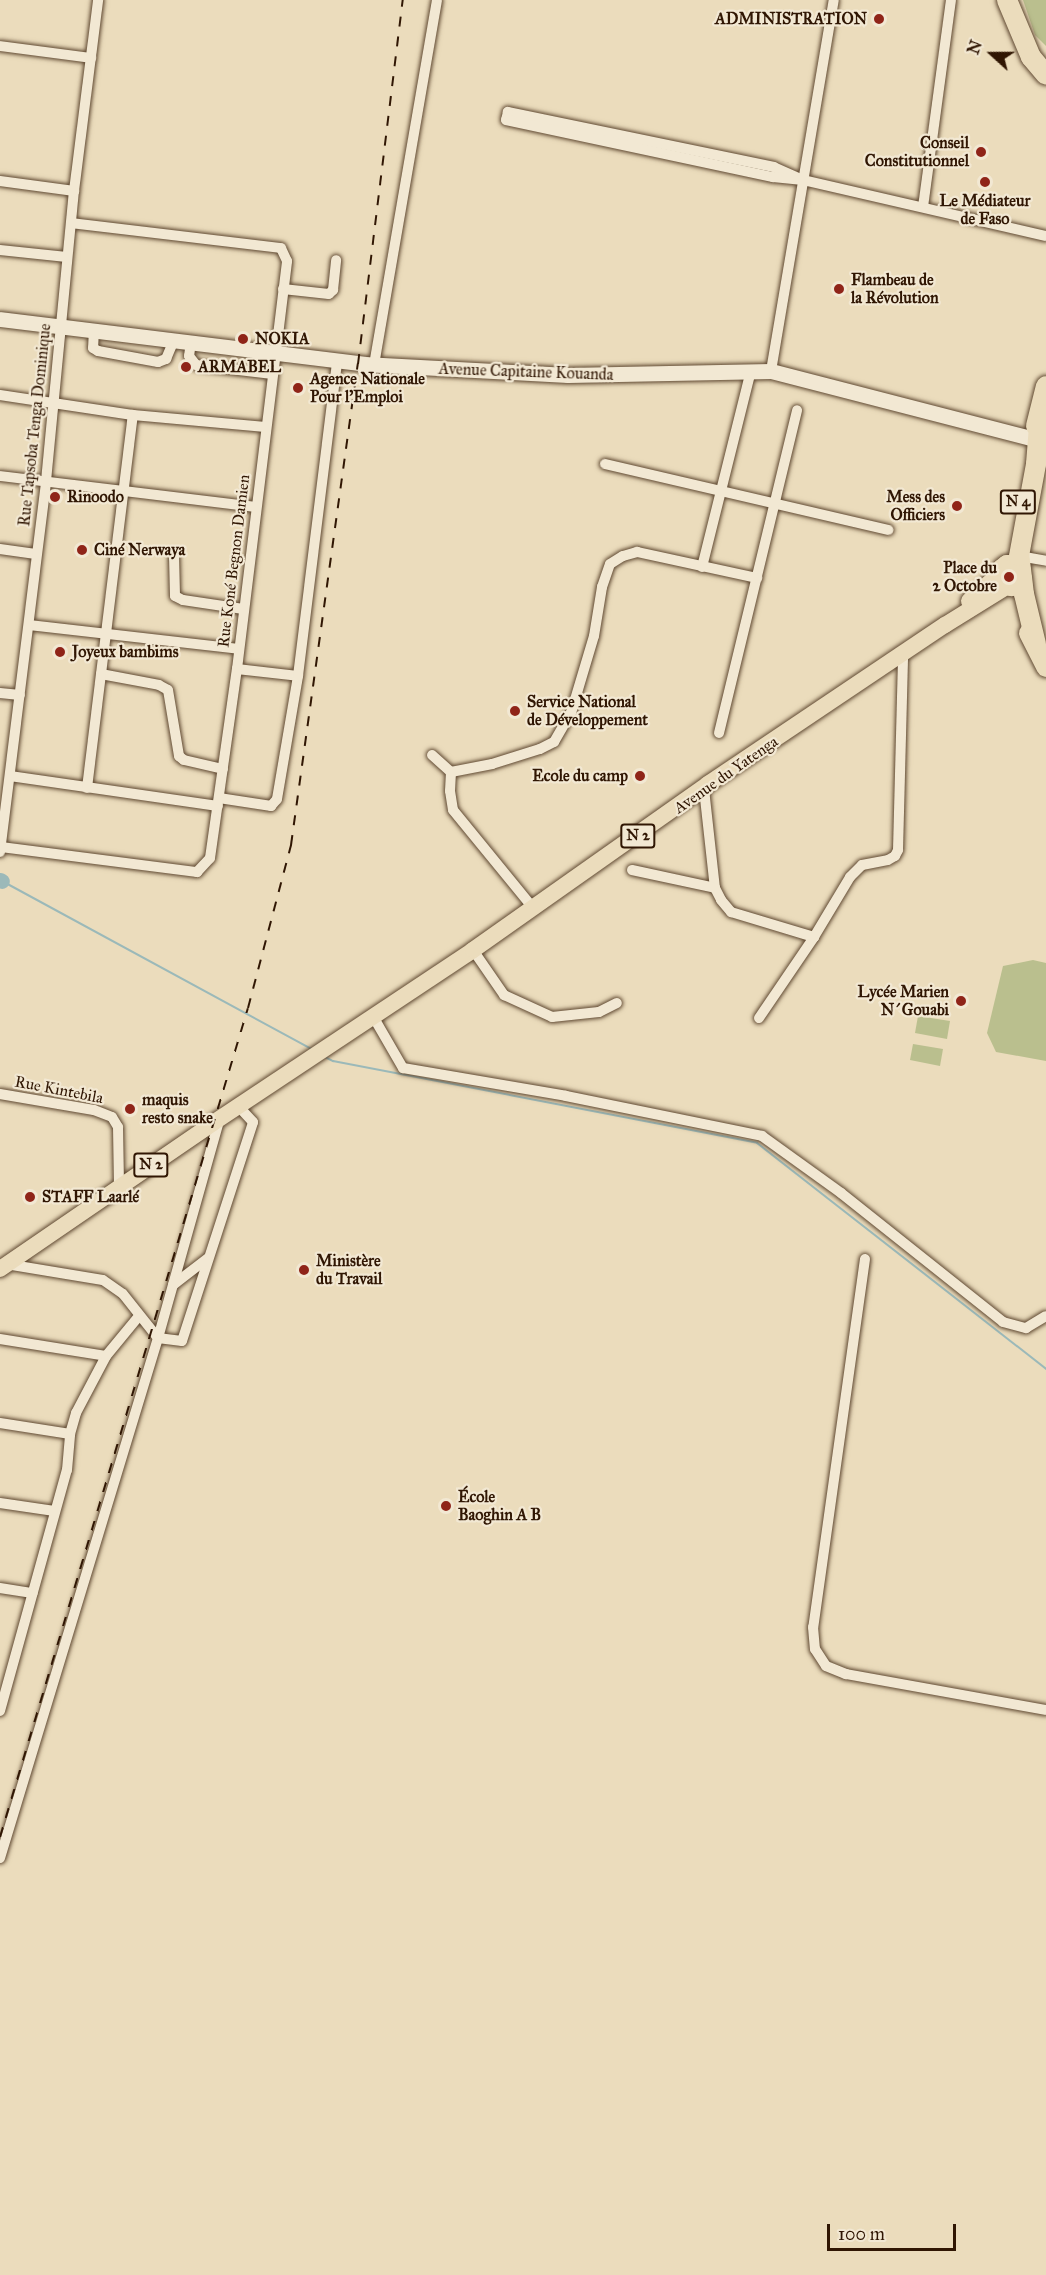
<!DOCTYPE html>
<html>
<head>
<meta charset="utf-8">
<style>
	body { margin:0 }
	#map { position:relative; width:1046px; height:2275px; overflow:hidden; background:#ebdcbc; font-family:"IM FELL Great Primer",serif }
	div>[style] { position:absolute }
	.green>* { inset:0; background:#babf8e }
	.stream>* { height:2px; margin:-1px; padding:0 1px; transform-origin:1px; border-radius:1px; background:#9bb9b9 }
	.river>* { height:15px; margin:-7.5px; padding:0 7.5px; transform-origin:7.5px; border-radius:7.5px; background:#9bb9b9 }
	.roads { filter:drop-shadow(0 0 2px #5f4831) drop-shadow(0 0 2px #5f4831) }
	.street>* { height:10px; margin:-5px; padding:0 5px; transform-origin:5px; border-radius:5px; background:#f2e8d3 }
	.secondary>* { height:15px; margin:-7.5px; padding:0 7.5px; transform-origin:7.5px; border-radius:7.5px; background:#f2e8d3 }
	.primary>* { height:16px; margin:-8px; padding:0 8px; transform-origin:8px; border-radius:8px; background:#ebdcbc }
	.highway>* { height:20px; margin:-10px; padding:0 10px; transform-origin:10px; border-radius:10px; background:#ebdcbc }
	.rail>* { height:2px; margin-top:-1px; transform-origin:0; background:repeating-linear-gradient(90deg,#301603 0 10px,transparent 0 20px) }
	.dots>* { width:16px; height:16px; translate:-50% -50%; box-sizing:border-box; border:3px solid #f2e8d3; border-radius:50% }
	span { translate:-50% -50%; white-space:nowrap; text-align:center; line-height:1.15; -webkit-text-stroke:4.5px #f2e8d3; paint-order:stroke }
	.shield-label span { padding:2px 4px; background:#f2e8d3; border:2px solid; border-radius:4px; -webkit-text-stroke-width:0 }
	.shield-label { font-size:15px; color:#301603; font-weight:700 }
	.poi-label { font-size:16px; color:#301603; font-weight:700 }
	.right { translate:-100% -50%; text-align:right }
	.left { translate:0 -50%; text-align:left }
	.street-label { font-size:16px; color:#301603 }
	.north { position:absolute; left:962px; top:24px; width:60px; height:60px; -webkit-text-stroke:4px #f2e8d3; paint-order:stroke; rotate:291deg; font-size:16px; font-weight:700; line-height:24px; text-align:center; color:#301603 }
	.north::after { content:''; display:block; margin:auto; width:21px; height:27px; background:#301603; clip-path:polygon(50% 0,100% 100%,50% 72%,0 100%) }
	.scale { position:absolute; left:827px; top:2224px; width:129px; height:27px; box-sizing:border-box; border:3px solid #301603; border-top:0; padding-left:8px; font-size:18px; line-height:21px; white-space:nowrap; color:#301603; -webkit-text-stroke:4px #f2e8d3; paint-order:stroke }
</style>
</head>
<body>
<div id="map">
	<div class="green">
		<div style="clip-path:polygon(1023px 0,1046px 0,1046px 46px,1035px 35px)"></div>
		<div style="clip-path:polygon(1033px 960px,1046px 963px,1046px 1061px,996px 1052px,987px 1033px,1003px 966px)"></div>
		<div style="clip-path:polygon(918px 1016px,950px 1021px,947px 1039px,915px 1033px)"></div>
		<div style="clip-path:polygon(913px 1044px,943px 1049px,940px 1066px,910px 1060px)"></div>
	</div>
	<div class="stream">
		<div style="left:2px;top:881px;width:354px;rotate:28.5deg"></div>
		<div style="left:325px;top:1057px;width:9px;rotate:27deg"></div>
		<div style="left:333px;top:1061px;width:432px;rotate:10.9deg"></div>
		<div style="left:757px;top:1143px;width:367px;rotate:38deg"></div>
	</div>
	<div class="river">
		<div style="left:0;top:880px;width:2px;rotate:27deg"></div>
	</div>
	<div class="roads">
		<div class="street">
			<div style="left:0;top:46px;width:92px;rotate:7.5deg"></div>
			<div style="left:803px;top:180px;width:32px;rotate:-156deg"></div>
			<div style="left:774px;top:167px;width:272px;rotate:-168.3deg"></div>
			<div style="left:508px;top:112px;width:8px;rotate:104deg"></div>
			<div style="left:506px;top:120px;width:273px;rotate:12.1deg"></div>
			<div style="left:773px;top:177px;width:30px;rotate:6deg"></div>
			<div style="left:803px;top:180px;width:249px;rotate:13deg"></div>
			<div style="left:0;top:181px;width:75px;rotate:7.7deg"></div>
			<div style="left:923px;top:207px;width:209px;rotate:-82.3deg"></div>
			<div style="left:0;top:250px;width:67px;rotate:6deg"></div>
			<div style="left:283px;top:289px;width:46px;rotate:6.2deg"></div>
			<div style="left:329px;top:294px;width:6px;rotate:-45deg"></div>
			<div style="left:333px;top:290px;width:30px;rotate:-84deg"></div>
			<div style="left:94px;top:330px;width:18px;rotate:93deg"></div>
			<div style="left:93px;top:348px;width:6px;rotate:31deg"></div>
			<div style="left:98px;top:351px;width:61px;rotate:10.4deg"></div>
			<div style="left:158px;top:362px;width:9px;rotate:-21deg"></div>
			<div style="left:166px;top:359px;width:21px;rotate:-67deg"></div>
			<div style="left:191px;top:342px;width:14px;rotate:98deg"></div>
			<div style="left:189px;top:356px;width:11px;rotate:52deg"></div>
			<div style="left:196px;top:365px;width:77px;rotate:6.8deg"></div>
			<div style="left:374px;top:365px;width:370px;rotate:-80.2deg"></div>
			<div style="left:771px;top:371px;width:376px;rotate:-80.4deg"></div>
			<div style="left:0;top:395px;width:134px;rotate:8.6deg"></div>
			<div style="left:133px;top:415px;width:133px;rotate:5.2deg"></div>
			<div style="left:605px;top:464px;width:291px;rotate:13.1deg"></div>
			<div style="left:0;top:476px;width:257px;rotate:6.9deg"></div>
			<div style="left:0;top:549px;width:36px;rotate:8deg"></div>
			<div style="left:174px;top:555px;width:41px;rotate:88.6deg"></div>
			<div style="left:175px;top:596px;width:9px;rotate:27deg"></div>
			<div style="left:183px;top:600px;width:61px;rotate:8.5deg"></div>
			<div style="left:1019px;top:556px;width:27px;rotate:10deg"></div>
			<div style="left:702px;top:567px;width:202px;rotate:-76deg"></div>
			<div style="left:29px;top:625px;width:211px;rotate:6.5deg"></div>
			<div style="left:237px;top:669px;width:61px;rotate:6.5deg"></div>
			<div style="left:101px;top:674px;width:59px;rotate:10.7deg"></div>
			<div style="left:159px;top:685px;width:10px;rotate:29deg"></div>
			<div style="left:168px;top:690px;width:67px;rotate:80.5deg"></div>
			<div style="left:179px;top:756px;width:6px;rotate:39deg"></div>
			<div style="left:184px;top:760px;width:40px;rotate:13deg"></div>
			<div style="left:0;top:693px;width:20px;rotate:6deg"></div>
			<div style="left:719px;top:733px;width:332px;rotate:-76.4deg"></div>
			<div style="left:432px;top:755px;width:25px;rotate:42deg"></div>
			<div style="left:451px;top:772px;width:42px;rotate:-11deg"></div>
			<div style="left:492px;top:764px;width:50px;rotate:-17.4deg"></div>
			<div style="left:540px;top:749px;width:16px;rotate:-27deg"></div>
			<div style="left:554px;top:742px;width:34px;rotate:-60deg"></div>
			<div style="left:571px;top:713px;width:80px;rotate:-73.4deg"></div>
			<div style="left:594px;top:636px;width:50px;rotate:-80.7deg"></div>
			<div style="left:602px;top:587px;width:24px;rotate:-71deg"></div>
			<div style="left:610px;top:564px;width:15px;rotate:-32deg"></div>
			<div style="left:623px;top:556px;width:15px;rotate:-16deg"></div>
			<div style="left:637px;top:552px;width:123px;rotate:12.2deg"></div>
			<div style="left:451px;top:772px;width:19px;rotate:93deg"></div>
			<div style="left:450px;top:791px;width:19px;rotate:81deg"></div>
			<div style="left:453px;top:810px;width:128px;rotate:50.7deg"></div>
			<div style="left:10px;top:776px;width:210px;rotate:8.2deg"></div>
			<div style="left:87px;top:788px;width:376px;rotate:-83deg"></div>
			<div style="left:704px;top:789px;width:100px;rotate:83.7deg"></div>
			<div style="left:715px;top:888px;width:13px;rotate:63deg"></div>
			<div style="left:721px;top:900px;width:16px;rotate:50deg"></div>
			<div style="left:731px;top:912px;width:87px;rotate:16.8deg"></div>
			<div style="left:219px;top:798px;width:53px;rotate:8.7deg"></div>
			<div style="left:271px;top:806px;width:9px;rotate:-49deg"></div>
			<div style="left:277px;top:799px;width:125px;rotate:-80.3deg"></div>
			<div style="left:298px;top:676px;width:317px;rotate:-82.9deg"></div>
			<div style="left:1px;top:847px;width:198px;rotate:7.3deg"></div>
			<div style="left:197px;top:872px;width:19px;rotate:-47deg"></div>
			<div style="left:210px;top:858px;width:191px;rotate:-81.9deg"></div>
			<div style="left:237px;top:669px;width:411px;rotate:-83deg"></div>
			<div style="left:287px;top:261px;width:14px;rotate:-115deg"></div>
			<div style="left:281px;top:248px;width:211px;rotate:-173.2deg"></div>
			<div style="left:0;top:852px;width:374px;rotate:-82.9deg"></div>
			<div style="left:46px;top:481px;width:291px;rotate:-84.5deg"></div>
			<div style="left:74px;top:191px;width:193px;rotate:-82.8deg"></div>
			<div style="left:632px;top:870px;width:85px;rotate:12.2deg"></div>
			<div style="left:473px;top:950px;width:55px;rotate:55.4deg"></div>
			<div style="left:504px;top:995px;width:53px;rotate:24.6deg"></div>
			<div style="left:552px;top:1017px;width:47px;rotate:-6.1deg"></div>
			<div style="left:599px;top:1012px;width:20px;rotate:-27deg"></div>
			<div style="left:374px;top:1018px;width:58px;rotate:59.9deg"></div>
			<div style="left:403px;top:1068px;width:165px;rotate:9.7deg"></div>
			<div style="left:566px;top:1096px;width:200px;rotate:11.5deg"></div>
			<div style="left:762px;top:1136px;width:97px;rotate:35.8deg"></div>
			<div style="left:841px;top:1193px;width:207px;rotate:38.5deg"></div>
			<div style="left:1003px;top:1322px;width:24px;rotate:15deg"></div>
			<div style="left:1026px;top:1328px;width:23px;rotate:-31deg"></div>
			<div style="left:759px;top:1018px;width:98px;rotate:-55.8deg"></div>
			<div style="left:814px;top:937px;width:70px;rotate:-59deg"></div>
			<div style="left:850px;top:877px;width:17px;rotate:-45deg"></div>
			<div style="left:862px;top:865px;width:26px;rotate:-11deg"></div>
			<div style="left:888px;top:860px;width:8px;rotate:-30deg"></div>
			<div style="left:895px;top:856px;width:7px;rotate:-63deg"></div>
			<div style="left:898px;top:850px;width:197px;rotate:-88.5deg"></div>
			<div style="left:0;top:1094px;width:95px;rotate:9.7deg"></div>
			<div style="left:94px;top:1110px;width:19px;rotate:21deg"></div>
			<div style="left:112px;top:1117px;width:12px;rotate:59deg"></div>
			<div style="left:118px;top:1127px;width:59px;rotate:89deg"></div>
			<div style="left:865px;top:1259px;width:372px;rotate:98deg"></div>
			<div style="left:813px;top:1627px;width:22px;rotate:85deg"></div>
			<div style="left:815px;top:1649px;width:20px;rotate:57deg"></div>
			<div style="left:826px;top:1666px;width:22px;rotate:22deg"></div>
			<div style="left:846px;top:1674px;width:203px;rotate:10.2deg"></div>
			<div style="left:6px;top:1264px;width:98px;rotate:9.4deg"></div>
			<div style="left:103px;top:1280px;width:24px;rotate:35deg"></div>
			<div style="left:123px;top:1294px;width:56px;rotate:51.5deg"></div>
			<div style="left:158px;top:1338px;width:24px;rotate:7deg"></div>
			<div style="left:182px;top:1341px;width:230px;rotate:-72deg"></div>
			<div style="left:253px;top:1122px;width:22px;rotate:-133deg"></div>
			<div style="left:173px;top:1285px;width:44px;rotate:-37.6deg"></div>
			<div style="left:0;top:1339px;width:107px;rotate:9.1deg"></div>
			<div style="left:0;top:1423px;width:71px;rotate:8.9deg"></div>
			<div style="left:0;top:1503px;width:55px;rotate:8.4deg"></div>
			<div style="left:0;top:1588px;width:33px;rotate:9deg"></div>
			<div style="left:0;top:1711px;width:250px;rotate:-74.5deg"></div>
			<div style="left:67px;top:1470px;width:36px;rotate:-85deg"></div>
			<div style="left:70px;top:1434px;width:22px;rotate:-74deg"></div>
			<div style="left:76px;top:1413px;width:64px;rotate:-62.2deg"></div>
			<div style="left:106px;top:1356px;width:52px;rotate:-50.5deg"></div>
			<div style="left:0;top:1858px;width:543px;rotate:-73.1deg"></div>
			<div style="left:158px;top:1338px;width:229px;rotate:-74.3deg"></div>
		</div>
		<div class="secondary">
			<div style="left:0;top:319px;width:367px;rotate:7deg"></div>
			<div style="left:364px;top:364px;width:204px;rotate:3.1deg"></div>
			<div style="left:568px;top:375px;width:203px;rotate:-1.1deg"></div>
			<div style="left:771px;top:371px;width:268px;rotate:14.5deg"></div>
		</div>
		<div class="primary">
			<div style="left:969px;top:601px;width:43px;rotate:-42.2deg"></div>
			<div style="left:0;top:1269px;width:258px;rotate:-34.4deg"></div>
			<div style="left:213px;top:1123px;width:312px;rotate:-33.6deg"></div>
			<div style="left:473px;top:950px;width:288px;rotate:-35.2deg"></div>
			<div style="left:708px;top:784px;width:285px;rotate:-33.9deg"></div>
			<div style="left:945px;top:625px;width:74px;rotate:-31.8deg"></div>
		</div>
		<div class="highway">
			<div style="left:1007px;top:0;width:62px;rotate:67.2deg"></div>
			<div style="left:1031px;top:57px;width:23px;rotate:50deg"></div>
			<div style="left:1036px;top:426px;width:41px;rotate:-76deg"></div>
			<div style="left:1021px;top:570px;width:8px;rotate:-140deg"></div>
			<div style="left:1015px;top:565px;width:8px;rotate:180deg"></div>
			<div style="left:1007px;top:565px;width:6px;rotate:141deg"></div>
			<div style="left:1002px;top:569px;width:8px;rotate:97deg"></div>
			<div style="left:1001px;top:577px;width:7px;rotate:63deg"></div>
			<div style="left:1004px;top:583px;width:8px;rotate:23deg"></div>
			<div style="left:1011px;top:586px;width:7px;rotate:-16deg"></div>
			<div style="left:1018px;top:584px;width:7px;rotate:-56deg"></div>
			<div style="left:1029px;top:633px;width:38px;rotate:63deg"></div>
			<div style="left:1036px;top:644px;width:51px;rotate:-103.5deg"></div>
			<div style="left:1024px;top:594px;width:38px;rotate:-97deg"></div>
			<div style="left:1019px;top:556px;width:94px;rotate:-79.5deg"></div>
			<div style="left:1036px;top:464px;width:50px;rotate:-85.4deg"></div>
		</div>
	</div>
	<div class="rail">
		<div style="left:0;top:1837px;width:865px;rotate:-73.35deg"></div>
		<div style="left:248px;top:1008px;width:169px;rotate:-75.2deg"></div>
		<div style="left:291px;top:845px;width:486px;rotate:-82.1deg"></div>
		<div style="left:358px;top:364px;width:367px;rotate:-83deg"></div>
	</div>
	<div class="dots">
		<div style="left:879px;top:19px;background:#8f2418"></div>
		<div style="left:981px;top:152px;background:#8f2418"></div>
		<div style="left:985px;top:182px;background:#8f2418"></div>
		<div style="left:839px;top:289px;background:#8f2418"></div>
		<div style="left:243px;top:339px;background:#8f2418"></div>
		<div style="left:186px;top:367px;background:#8f2418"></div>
		<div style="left:298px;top:388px;background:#8f2418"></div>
		<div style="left:55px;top:497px;background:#8f2418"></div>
		<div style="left:957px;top:506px;background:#8f2418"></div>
		<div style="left:82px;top:550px;background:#8f2418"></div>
		<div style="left:1009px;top:577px;background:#8f2418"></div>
		<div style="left:60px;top:652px;background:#8f2418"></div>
		<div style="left:515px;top:711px;background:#8f2418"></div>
		<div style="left:640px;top:776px;background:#8f2418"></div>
		<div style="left:961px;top:1001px;background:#8f2418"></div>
		<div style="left:130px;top:1109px;background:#8f2418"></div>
		<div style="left:30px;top:1197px;background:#8f2418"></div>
		<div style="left:304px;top:1270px;background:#8f2418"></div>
		<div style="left:446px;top:1506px;background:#8f2418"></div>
	</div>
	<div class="shield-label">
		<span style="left:1018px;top:502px">N 4</span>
		<span style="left:638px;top:836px">N 2</span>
		<span style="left:151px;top:1165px">N 2</span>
	</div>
	<div class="poi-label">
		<span class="right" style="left:867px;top:19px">ADMINISTRATION</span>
		<span class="right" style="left:969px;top:152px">Conseil<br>Constitutionnel</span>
		<span style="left:985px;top:210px">Le Médiateur<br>de Faso</span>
		<span class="left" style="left:851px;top:289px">Flambeau de<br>la Révolution</span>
		<span class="left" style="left:255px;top:339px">NOKIA</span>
		<span class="left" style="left:198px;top:367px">ARMABEL</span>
		<span class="left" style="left:310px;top:388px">Agence Nationale<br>Pour l'Emploi</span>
		<span class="left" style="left:67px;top:497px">Rinoodo</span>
		<span class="right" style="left:945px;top:506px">Mess des<br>Officiers</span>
		<span class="left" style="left:94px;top:550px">Ciné Nerwaya</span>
		<span class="right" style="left:997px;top:577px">Place du<br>2 Octobre</span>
		<span class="left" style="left:72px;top:652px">Joyeux bambims</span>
		<span class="left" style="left:527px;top:711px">Service National<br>de Développement</span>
		<span class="right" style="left:628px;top:776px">Ecole du camp</span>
		<span class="right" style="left:949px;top:1001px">Lycée Marien<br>N´Gouabi</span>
		<span class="left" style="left:142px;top:1109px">maquis<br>resto snake</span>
		<span class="left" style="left:42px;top:1197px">STAFF Laarlé</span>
		<span class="left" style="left:316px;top:1270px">Ministère<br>du Travail</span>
		<span class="left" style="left:458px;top:1506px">École<br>Baoghin A B</span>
	</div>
	<div class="street-label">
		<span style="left:526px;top:372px;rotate:2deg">Avenue Capitaine Kouanda</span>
		<span style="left:35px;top:425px;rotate:-84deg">Rue Tapsoba Tenga Dominique</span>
		<span style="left:234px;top:561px;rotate:-83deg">Rue Koné Begnon Damien</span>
		<span style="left:726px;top:775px;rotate:-35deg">Avenue du Yatenga</span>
		<span style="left:59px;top:1090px;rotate:11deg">Rue Kintebila</span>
	</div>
	<div class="north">N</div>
	<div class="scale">100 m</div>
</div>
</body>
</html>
